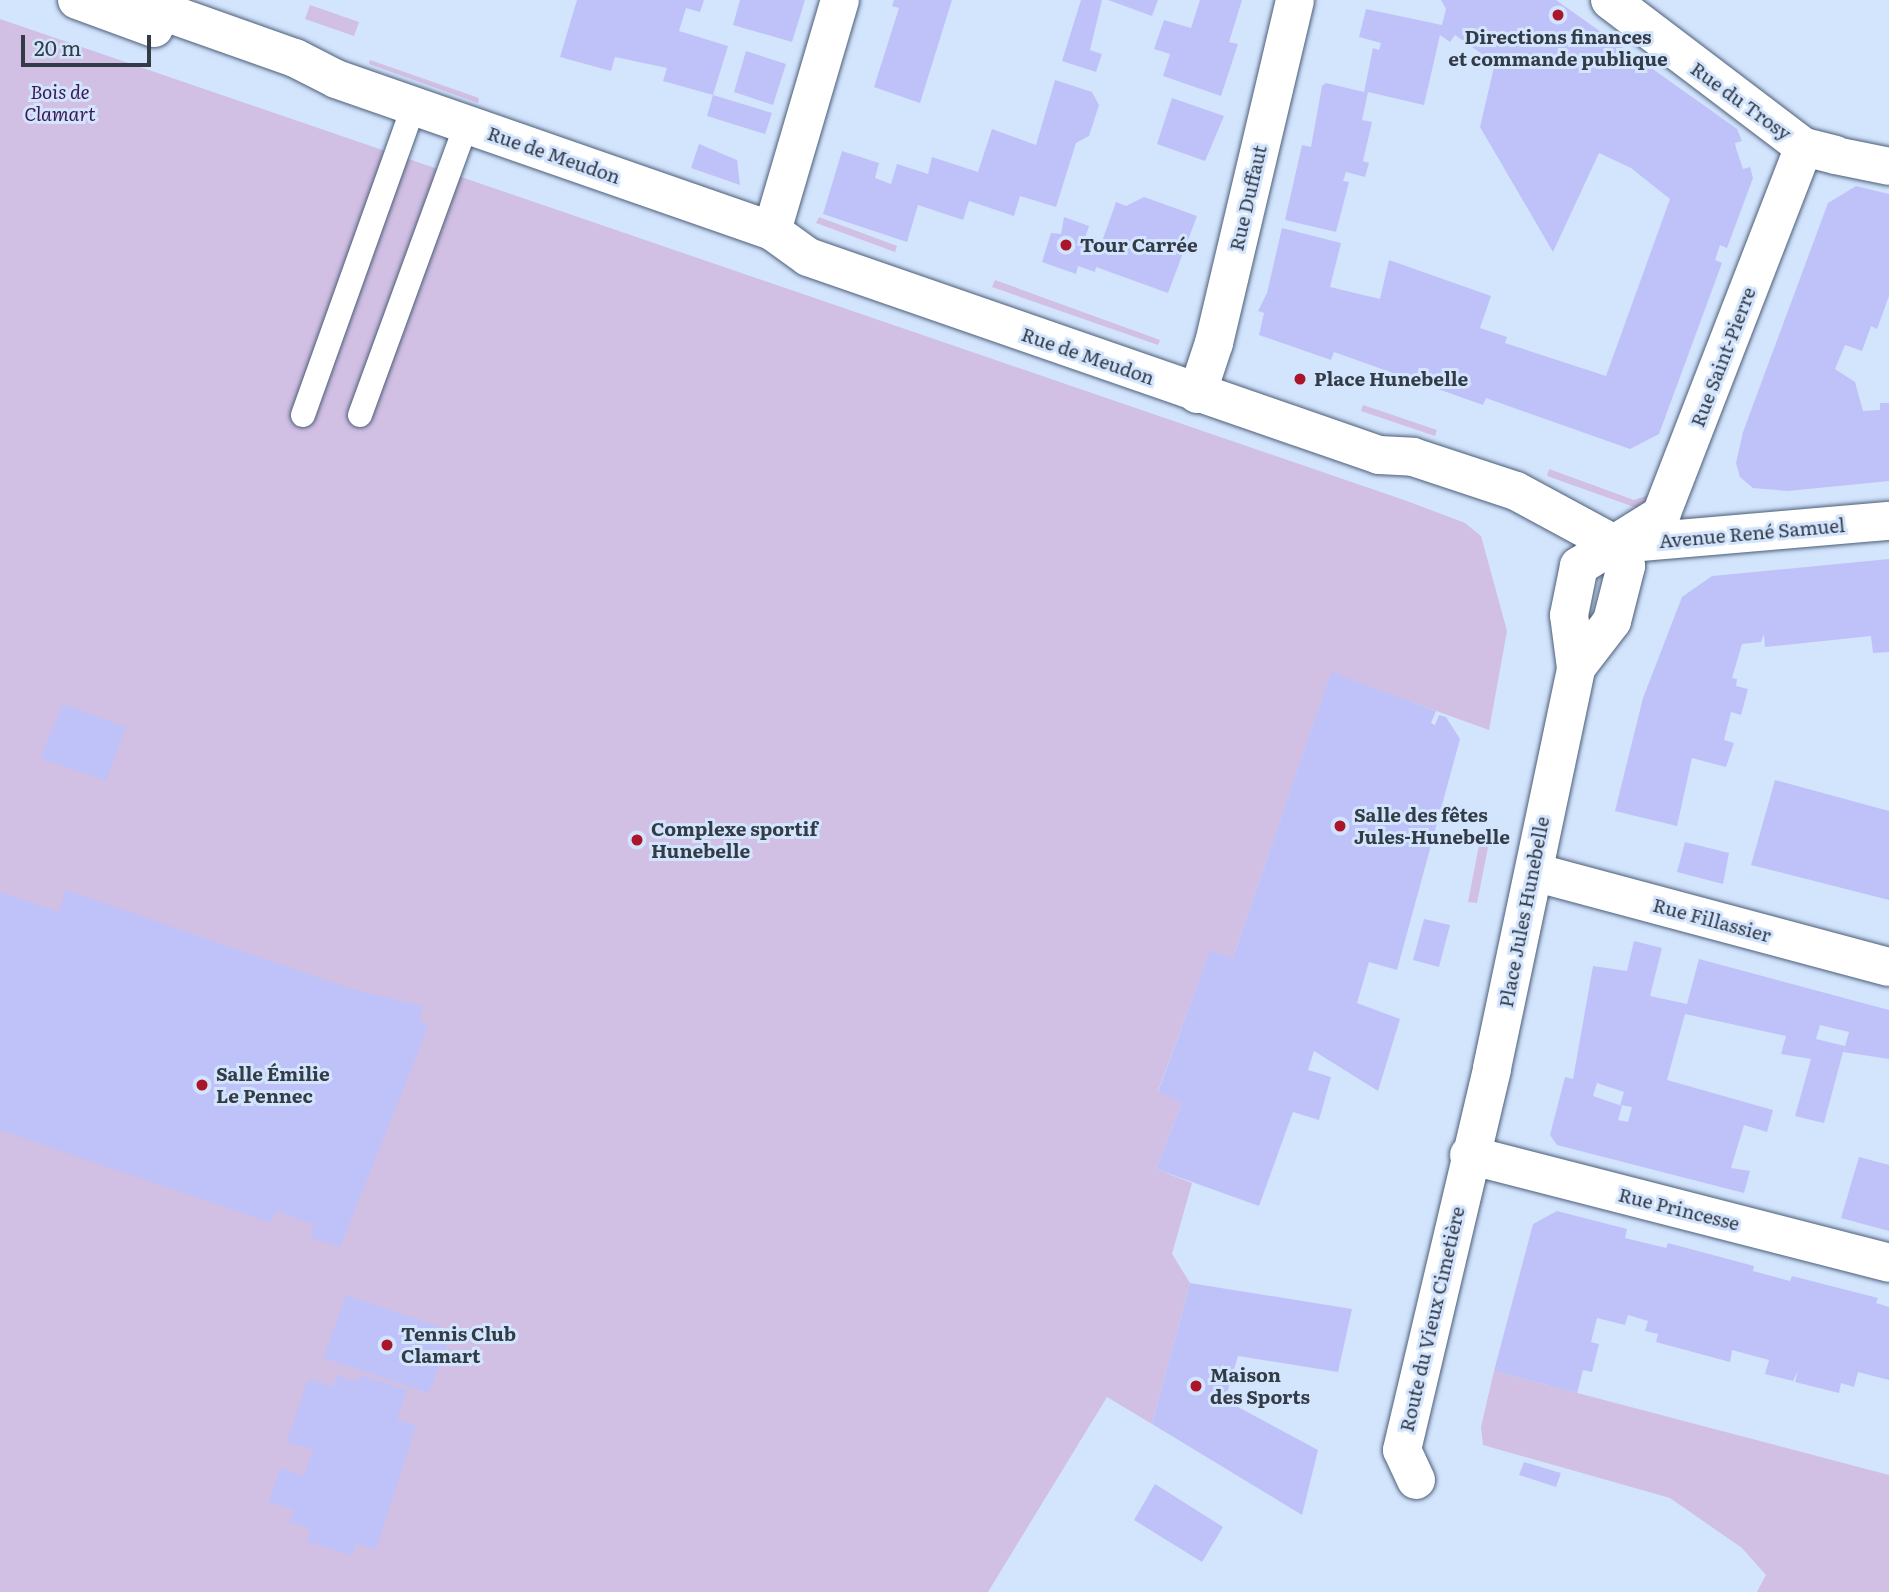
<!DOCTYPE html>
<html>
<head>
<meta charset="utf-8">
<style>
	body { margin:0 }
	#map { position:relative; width:1889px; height:1592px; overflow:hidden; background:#d3e4fd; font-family:Literata,serif }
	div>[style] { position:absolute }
	.green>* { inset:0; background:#d1bfe4 }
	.building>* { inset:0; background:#bfc2f9 }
	.roads { filter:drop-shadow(0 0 2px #4c5e78) drop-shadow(0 0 2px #4c5e78) }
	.service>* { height:24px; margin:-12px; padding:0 12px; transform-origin:12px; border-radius:12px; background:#fff }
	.pedestrian>* { height:37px; margin:-18.5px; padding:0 18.5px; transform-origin:18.5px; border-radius:18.5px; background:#fff }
	.minor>* { height:38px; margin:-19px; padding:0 19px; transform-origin:19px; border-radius:19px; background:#fff }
	.dots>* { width:19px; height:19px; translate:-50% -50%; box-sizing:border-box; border:4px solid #d3e4fd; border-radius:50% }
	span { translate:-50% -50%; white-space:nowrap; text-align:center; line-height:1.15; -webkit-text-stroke:6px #d3e4fd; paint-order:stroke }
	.poi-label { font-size:19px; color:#333b47; font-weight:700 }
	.left { translate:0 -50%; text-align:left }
	.park-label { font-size:19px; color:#3b1955; font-style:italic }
	.street-label { font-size:19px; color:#333b47 }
	.scale { position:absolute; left:21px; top:35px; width:130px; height:32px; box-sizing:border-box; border:4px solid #333b47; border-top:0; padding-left:9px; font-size:21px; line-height:24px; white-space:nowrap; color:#333b47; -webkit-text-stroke:5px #d3e4fd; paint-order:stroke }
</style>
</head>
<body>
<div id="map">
	<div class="green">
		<div style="clip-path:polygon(310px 5px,359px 22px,354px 36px,305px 19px)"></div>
		<div style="clip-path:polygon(0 19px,1407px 501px,1465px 523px,1481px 536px,1507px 631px,1489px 730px,1331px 673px,1233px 958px,1210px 951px,1158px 1091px,1182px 1103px,1156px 1169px,1192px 1183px,1172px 1254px,1190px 1283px,1152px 1424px,1107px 1397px,988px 1592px,0 1592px)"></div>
		<div style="clip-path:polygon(370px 60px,479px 98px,478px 103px,369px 64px)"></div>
		<div style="clip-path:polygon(819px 217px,897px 246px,895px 252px,816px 223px)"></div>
		<div style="clip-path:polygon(995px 280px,1160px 340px,1158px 345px,992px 287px)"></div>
		<div style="clip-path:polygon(1363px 405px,1437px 430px,1435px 436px,1361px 411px)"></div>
		<div style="clip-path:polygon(1549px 469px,1634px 500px,1658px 492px,1640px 508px,1634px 507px,1547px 476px)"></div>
		<div style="clip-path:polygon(1480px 840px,1489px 842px,1477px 903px,1468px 902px)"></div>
		<div style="clip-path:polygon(1494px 1371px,1889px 1475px,1889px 1592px,1757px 1592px,1766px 1575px,1742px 1548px,1670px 1498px,1483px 1445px,1481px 1427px)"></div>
	</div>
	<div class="building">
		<div style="clip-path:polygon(577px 0,704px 0,700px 12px,686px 8px,679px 31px,728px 46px,713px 95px,772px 113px,765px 134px,707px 116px,713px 95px,663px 81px,667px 68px,615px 57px,611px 71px,560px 57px)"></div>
		<div style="clip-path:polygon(740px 0,805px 0,792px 42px,733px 25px)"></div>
		<div style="clip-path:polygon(894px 0,952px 0,920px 103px,874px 87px,899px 8px,892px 6px)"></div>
		<div style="clip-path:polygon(1081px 0,1102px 0,1090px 50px,1102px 54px,1096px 72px,1062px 61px)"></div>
		<div style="clip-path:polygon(1108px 0,1158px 0,1152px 16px)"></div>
		<div style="clip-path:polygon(1200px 0,1242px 0,1229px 42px,1238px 44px,1221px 96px,1163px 76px,1170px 54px,1154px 49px,1164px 20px,1191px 28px)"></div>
		<div style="clip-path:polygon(1441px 0,1556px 0,1737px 129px,1742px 141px,1735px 143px,1736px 148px,1743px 169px,1750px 167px,1753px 178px,1727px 248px,1720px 245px,1715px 260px,1722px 263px,1659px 434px,1630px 449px,1486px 398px,1483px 405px,1334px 352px,1331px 360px,1259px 335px,1264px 313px,1258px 311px,1267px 293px,1282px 228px,1341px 243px,1330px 287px,1380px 299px,1389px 260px,1491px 296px,1480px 328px,1507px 337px,1505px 343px,1606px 376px,1670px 199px,1631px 168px,1599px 153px,1553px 252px,1480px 127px,1495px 63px,1455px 35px,1450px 42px,1440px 35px,1424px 105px,1368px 92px,1362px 120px,1372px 122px,1363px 161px,1369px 163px,1365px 177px,1346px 172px,1343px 181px,1349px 182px,1336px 232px,1285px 220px,1302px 145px,1311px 147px,1322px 86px,1326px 83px,1364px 92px,1373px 48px,1379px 50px,1381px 43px,1359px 37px,1366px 9px,1442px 25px,1446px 9px)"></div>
		<div style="clip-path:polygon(746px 51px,786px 64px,773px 105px,734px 92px)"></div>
		<div style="clip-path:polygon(1055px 80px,1092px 92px,1099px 105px,1089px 136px,1076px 143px,1056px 207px,1020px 196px,1014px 216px,969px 201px,963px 220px,918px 205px,907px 242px,823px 214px,842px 151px,879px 163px,875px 178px,891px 184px,897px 164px,928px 174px,932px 157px,978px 172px,992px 129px,1036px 145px)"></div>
		<div style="clip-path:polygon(1172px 98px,1224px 116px,1205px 161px,1157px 144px)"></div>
		<div style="clip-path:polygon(699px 144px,737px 160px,740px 185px,691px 168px)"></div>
		<div style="clip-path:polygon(1856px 186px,1889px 194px,1889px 296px,1877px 329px,1871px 326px,1862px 351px,1845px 345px,1835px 369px,1855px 382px,1863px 411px,1880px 410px,1880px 403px,1889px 403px,1889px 481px,1788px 491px,1753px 488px,1740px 477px,1736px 463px,1743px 432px,1828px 203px)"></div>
		<div style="clip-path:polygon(1144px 197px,1197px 216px,1168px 293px,1096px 267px,1095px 272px,1078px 266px,1076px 274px,1042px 262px,1051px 233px,1061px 234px,1064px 217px,1089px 226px,1083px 244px,1099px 250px,1116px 202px,1126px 206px)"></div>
		<div style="clip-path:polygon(1889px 559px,1889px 652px,1873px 653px,1871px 636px,1765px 647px,1764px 634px,1761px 642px,1742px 644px,1732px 678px,1737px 679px,1736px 686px,1748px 689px,1741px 715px,1731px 712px,1724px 740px,1734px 743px,1726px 767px,1692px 758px,1677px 826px,1615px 811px,1643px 698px,1682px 597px,1712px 576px)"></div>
		<div style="clip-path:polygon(1331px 672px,1436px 711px,1431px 723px,1435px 725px,1439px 715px,1446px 717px,1460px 739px,1397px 970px,1369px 962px,1357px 1003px,1400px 1019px,1378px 1091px,1314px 1051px,1308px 1070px,1331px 1077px,1319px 1120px,1293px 1112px,1259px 1206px,1156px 1169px,1182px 1103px,1158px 1092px,1210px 950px,1233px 958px)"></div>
		<div style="clip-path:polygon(63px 704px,126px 727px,106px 781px,40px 758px)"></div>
		<div style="clip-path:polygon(1775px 780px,1889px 811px,1889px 900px,1751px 865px)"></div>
		<div style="clip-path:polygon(1685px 842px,1729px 853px,1723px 884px,1677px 872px)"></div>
		<div style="clip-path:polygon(66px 890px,348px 988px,423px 1006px,419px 1021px,428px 1024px,423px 1040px,340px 1247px,310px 1237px,314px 1225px,276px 1211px,271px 1223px,0 1130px,0 892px,59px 912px)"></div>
		<div style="clip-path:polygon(1424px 919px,1450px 925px,1439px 967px,1413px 960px)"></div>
		<div style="clip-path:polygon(evenodd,1634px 941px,1662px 948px,1650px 996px,1687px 1004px,1699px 959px,1889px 1010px,1889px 1059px,1843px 1052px,1824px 1123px,1795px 1116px,1811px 1059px,1781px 1054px,1786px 1036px,1685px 1014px,1667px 1080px,1773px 1110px,1767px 1132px,1744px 1125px,1731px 1168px,1750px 1171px,1744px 1193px,1557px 1145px,1550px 1135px,1565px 1077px,1573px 1079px,1593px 966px,1627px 971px,1634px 941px,1820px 1025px,1849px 1032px,1845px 1046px,1816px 1039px,1820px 1025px,1634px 941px,1597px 1083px,1624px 1092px,1620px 1105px,1632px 1107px,1628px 1122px,1618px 1120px,1622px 1106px,1593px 1096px,1597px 1083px)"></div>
		<div style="clip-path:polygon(1859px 1157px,1889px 1165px,1889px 1231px,1841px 1218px)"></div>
		<div style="clip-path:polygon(1557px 1211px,1627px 1229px,1625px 1238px,1666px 1248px,1668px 1243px,1754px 1266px,1753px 1271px,1790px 1281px,1792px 1276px,1878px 1298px,1876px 1303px,1889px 1307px,1889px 1380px,1858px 1372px,1854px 1387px,1841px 1383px,1839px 1393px,1795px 1382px,1798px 1371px,1793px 1381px,1765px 1374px,1769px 1360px,1732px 1350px,1730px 1362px,1656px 1342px,1658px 1334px,1645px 1331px,1648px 1321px,1628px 1315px,1625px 1325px,1597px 1318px,1591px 1342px,1599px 1344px,1592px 1372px,1583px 1370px,1577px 1393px,1494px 1371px,1533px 1224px)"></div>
		<div style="clip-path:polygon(1190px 1283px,1352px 1309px,1338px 1372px,1238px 1356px,1225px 1400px,1318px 1450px,1302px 1515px,1152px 1424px)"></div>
		<div style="clip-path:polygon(346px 1295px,452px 1331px,429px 1393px,323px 1358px)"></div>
		<div style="clip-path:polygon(360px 1375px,407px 1390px,397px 1420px,416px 1426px,376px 1550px,356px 1543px,353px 1556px,307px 1541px,310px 1529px,289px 1522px,294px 1510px,269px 1502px,280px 1468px,304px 1476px,313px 1450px,287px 1442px,308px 1379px,333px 1387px,337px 1376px,358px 1382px)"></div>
		<div style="clip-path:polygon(1524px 1462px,1561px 1473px,1556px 1487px,1519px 1475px)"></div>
		<div style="clip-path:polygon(1155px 1484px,1223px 1527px,1202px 1562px,1134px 1520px)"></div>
	</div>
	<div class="roads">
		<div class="service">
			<div style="left:303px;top:415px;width:327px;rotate:-70.3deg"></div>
			<div style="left:360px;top:415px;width:309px;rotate:-69.9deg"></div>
		</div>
		<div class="pedestrian">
			<div style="left:1835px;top:155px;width:55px;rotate:11.5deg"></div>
		</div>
		<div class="minor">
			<div style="left:77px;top:0;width:82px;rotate:20deg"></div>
			<div style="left:131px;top:0;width:174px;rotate:19.5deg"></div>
			<div style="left:295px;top:58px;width:46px;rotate:27.1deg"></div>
			<div style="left:336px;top:79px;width:462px;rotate:19.2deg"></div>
			<div style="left:772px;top:231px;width:44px;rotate:35.8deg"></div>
			<div style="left:808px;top:257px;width:604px;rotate:19.12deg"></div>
			<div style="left:1379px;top:455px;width:34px;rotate:3deg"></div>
			<div style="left:1413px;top:457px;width:108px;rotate:18.3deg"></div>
			<div style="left:1516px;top:491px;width:111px;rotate:28.4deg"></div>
			<div style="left:1610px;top:0;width:243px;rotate:37.2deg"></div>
			<div style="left:1804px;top:147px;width:32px;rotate:14deg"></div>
			<div style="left:772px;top:231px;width:241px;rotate:-73.6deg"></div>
			<div style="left:1197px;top:394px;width:54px;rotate:-71.6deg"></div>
			<div style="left:1214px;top:343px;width:352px;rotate:-76.7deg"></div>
			<div style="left:1619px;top:544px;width:271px;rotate:-4.9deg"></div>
			<div style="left:1576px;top:668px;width:59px;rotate:-52.5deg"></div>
			<div style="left:1612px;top:621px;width:57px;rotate:-75.7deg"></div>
			<div style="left:1626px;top:566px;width:25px;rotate:-119deg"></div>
			<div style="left:1534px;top:872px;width:367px;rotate:15deg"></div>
			<div style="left:1469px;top:1155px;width:434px;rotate:14.4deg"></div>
			<div style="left:1416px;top:1480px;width:33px;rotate:-115deg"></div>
			<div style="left:1402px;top:1450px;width:392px;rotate:-76.7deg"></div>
			<div style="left:1492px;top:1068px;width:409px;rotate:-78.1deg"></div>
			<div style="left:1576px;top:668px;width:53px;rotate:-97.5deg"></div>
			<div style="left:1569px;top:615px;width:50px;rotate:-78.5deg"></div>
			<div style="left:1579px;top:566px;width:97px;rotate:-31.9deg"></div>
			<div style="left:1661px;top:515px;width:395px;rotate:-68.8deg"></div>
		</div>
	</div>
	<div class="dots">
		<div style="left:1558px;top:15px;background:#ab152a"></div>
		<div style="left:1066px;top:245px;background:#ab152a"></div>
		<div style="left:1300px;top:379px;background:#ab152a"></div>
		<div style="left:1340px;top:826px;background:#ab152a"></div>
		<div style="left:637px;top:840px;background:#ab152a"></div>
		<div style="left:202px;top:1085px;background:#ab152a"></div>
		<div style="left:387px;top:1345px;background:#ab152a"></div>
		<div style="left:1196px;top:1386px;background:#ab152a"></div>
	</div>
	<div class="poi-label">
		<span style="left:1558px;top:48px">Directions finances<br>et commande publique</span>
		<span class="left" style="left:1080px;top:245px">Tour Carrée</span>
		<span class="left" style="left:1314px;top:379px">Place Hunebelle</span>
		<span class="left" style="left:1354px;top:826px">Salle des fêtes<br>Jules-Hunebelle</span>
		<span class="left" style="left:651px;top:840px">Complexe sportif<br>Hunebelle</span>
		<span class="left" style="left:216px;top:1085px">Salle Émilie<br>Le Pennec</span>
		<span class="left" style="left:401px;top:1345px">Tennis Club<br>Clamart</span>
		<span class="left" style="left:1210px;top:1386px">Maison<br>des Sports</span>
	</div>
	<div class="park-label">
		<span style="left:60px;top:103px">Bois de<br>Clamart</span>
	</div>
	<div class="street-label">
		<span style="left:1741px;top:101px;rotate:36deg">Rue du Trosy</span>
		<span style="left:554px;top:155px;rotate:19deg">Rue de Meudon</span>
		<span style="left:1248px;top:198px;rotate:-77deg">Rue Duffaut</span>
		<span style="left:1088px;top:356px;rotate:19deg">Rue de Meudon</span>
		<span style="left:1723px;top:357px;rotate:-69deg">Rue Saint-Pierre</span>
		<span style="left:1752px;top:533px;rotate:-5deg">Avenue René Samuel</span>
		<span style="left:1524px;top:912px;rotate:-79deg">Place Jules Hunebelle</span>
		<span style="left:1712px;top:920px;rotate:15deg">Rue Fillassier</span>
		<span style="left:1679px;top:1209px;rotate:14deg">Rue Princesse</span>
		<span style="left:1432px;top:1319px;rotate:-77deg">Route du Vieux Cimetière</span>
	</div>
	<div class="scale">20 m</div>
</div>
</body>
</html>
